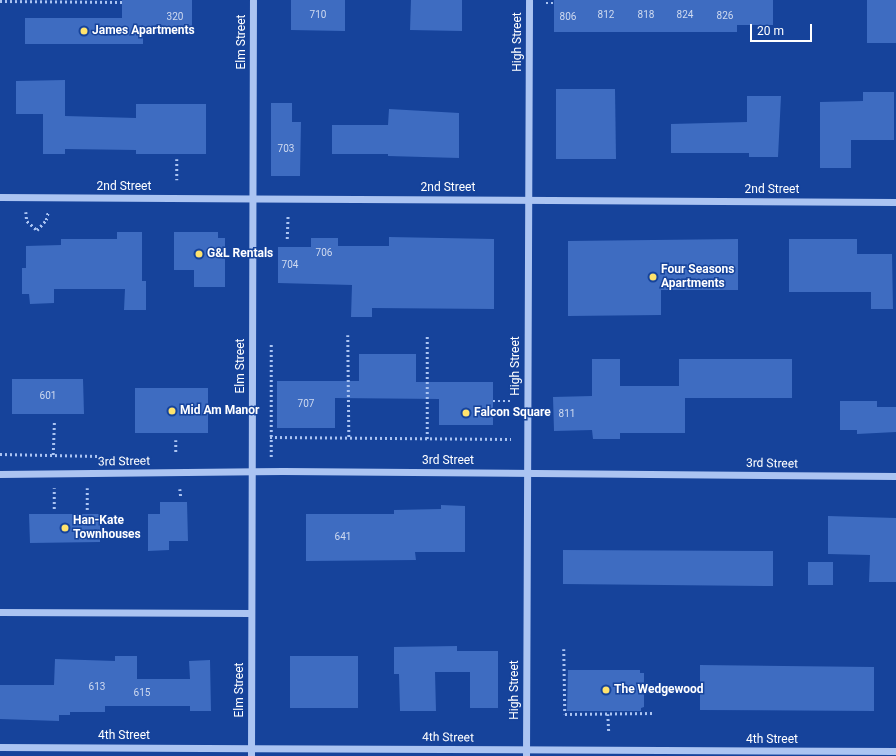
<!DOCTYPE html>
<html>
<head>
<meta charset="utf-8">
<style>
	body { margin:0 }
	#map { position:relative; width:896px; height:756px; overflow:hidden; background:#16439b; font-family:Roboto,sans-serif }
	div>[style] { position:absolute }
	.building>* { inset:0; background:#3e6cc1 }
	.path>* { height:2.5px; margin-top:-1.25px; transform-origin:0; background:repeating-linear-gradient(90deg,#abc4f2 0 2px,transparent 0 5px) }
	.minor>* { height:7px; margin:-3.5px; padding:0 3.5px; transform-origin:3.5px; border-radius:3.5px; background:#abc4f2 }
	.dots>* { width:11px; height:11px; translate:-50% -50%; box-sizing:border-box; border:2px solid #16439b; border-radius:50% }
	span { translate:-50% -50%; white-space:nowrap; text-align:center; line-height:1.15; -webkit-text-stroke:3px #16439b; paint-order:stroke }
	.number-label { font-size:10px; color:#cfdaf0 }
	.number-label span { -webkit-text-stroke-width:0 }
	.poi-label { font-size:12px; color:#fff; font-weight:700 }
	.left { translate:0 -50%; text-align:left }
	.street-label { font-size:12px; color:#fff }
	.scale { position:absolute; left:750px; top:24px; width:62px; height:18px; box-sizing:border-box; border:2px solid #fff; border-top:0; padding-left:5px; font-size:12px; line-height:14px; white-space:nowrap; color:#fff; -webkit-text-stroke:3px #16439b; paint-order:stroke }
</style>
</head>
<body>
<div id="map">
	<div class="building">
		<div style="clip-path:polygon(122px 0,192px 0,192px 33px,143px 33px,143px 44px,25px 44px,25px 18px,122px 18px)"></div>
		<div style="clip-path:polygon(291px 0,345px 0,345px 31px,291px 30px)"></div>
		<div style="clip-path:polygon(411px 0,462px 0,462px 31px,410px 30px)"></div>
		<div style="clip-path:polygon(554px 0,773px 0,773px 25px,737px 25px,737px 32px,554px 32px)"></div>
		<div style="clip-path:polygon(867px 0,896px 0,896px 43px,867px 43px)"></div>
		<div style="clip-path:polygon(65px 80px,65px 116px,136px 118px,136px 104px,206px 104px,206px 154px,136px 154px,136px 150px,65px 149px,65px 154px,43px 154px,43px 114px,16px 114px,16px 81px)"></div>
		<div style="clip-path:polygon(556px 89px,615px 89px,616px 159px,556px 159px)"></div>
		<div style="clip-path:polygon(863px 92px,894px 92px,894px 140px,851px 140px,851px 168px,820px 168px,820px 102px,863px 101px)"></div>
		<div style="clip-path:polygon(747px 96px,781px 96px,778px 157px,749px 157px,749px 153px,671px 153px,671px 124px,747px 122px)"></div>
		<div style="clip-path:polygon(271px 103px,292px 103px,292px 122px,301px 122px,300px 176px,271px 176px)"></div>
		<div style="clip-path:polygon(389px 109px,459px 113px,459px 158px,388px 156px,388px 154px,332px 154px,332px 125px,388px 125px)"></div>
		<div style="clip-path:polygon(117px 232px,142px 232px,142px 281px,146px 281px,146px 310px,124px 310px,125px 289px,54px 289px,54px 303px,30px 304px,29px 294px,22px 294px,22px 268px,26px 268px,26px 246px,61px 245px,61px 239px,117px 239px)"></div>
		<div style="clip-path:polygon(174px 232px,218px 232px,218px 238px,225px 238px,225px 287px,194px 287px,194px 270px,174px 270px)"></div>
		<div style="clip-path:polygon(389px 237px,494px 239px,494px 309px,372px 308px,372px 317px,351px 317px,352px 285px,278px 283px,278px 247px,311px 247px,311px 238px,338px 238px,338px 246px,389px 246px)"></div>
		<div style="clip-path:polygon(738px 239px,738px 290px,661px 290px,661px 315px,568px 316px,568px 241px)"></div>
		<div style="clip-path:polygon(789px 239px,857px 239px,857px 254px,892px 254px,893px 309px,871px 309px,871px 292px,789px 292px)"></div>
		<div style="clip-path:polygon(359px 354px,416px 354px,416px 382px,493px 382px,493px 425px,439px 425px,439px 399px,335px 398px,335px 428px,277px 428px,277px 381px,359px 381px)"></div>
		<div style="clip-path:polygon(592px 359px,620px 359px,620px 386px,679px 386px,679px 359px,792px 359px,792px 398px,685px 398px,685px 433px,620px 433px,620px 439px,593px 439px,592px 430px,554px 431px,553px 397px,592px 396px)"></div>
		<div style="clip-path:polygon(12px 379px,83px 379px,84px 414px,12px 414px)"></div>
		<div style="clip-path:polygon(135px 388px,208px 388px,208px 433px,135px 433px)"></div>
		<div style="clip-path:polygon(840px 401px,877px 401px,877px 407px,896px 407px,896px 432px,857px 434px,857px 430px,840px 430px)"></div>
		<div style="clip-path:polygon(160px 502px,187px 502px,188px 541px,169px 541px,169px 550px,148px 551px,148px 514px,160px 514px)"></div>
		<div style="clip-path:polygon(441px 505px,465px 506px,465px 552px,415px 552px,416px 560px,306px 561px,306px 514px,394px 514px,394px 510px,441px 509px)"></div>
		<div style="clip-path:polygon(29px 514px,100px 514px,100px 542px,30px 543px)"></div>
		<div style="clip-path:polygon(828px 516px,896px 518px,896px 582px,869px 582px,870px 555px,828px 554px)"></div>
		<div style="clip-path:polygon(563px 550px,773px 551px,773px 586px,563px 584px)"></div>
		<div style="clip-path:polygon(808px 562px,833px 562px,833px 585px,808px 585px)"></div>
		<div style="clip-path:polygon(457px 646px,457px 651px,498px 651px,498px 708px,470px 708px,470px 672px,435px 672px,436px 711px,400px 711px,399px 674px,394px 674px,394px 647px)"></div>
		<div style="clip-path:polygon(115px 656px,137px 656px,137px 679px,190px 679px,189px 661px,210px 660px,211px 711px,190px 711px,190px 706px,105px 706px,105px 712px,70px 712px,70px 715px,59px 715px,59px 721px,0 719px,0 685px,54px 685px,55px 659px,115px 661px)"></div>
		<div style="clip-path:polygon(290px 656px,358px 656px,358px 708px,290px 708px)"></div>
		<div style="clip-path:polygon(700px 665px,874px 667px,874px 711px,700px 710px)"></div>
		<div style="clip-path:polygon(568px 670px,640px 670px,640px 673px,644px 673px,644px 707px,641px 708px,641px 711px,567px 711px)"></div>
	</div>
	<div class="path">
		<div style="left:0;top:1px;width:122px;rotate:0.5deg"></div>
		<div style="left:546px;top:3px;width:8px"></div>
		<div style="left:177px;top:159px;width:21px;rotate:90deg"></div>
		<div style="left:26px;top:212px;width:9px;rotate:84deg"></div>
		<div style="left:27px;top:221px;width:13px;rotate:42deg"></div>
		<div style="left:37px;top:230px;width:13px;rotate:-48deg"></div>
		<div style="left:46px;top:220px;width:8px;rotate:-76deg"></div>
		<div style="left:287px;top:239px;width:25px;rotate:-88deg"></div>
		<div style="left:348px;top:335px;width:103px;rotate:89.4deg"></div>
		<div style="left:493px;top:401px;width:18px"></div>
		<div style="left:270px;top:437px;width:241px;rotate:0.5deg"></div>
		<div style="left:427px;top:439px;width:103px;rotate:-90deg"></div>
		<div style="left:176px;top:440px;width:12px;rotate:90deg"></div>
		<div style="left:0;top:454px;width:99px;rotate:1.2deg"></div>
		<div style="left:53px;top:455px;width:35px;rotate:-88deg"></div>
		<div style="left:271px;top:457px;width:115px;rotate:-90deg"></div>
		<div style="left:180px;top:489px;width:8px;rotate:83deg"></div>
		<div style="left:54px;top:509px;width:21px;rotate:-90deg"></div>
		<div style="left:87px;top:510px;width:22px;rotate:-90deg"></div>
		<div style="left:564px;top:649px;width:65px;rotate:89.1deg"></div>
		<div style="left:565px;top:714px;width:89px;rotate:-0.6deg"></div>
		<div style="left:608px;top:714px;width:19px;rotate:87deg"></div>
	</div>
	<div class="minor">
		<div style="left:0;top:197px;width:896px;rotate:0.32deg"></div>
		<div style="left:0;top:474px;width:283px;rotate:-0.6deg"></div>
		<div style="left:283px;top:471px;width:613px;rotate:0.47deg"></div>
		<div style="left:0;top:612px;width:251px;rotate:0.2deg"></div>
		<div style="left:0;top:747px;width:896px;rotate:0.26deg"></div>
		<div style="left:251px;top:756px;width:756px;rotate:-89.85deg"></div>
		<div style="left:526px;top:756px;width:756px;rotate:-89.77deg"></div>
	</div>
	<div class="dots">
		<div style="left:84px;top:31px;background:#ffe36d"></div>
		<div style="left:199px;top:254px;background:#ffe36d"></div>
		<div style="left:653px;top:277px;background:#ffe36d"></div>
		<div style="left:172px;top:411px;background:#ffe36d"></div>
		<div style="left:466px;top:413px;background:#ffe36d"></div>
		<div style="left:65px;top:528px;background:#ffe36d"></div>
		<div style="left:606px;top:690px;background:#ffe36d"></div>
	</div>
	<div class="number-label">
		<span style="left:318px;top:15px">710</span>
		<span style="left:606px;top:15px">812</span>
		<span style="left:646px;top:15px">818</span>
		<span style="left:685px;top:15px">824</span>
		<span style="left:725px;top:16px">826</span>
		<span style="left:175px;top:17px">320</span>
		<span style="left:568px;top:17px">806</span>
		<span style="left:286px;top:149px">703</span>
		<span style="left:324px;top:253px">706</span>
		<span style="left:290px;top:265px">704</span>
		<span style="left:48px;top:396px">601</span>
		<span style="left:306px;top:404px">707</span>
		<span style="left:567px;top:414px">811</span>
		<span style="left:343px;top:537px">641</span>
		<span style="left:97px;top:687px">613</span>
		<span style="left:142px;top:693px">615</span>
	</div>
	<div class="poi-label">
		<span class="left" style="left:92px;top:31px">James Apartments</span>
		<span class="left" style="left:207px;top:254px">G&amp;L Rentals</span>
		<span class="left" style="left:661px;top:277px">Four Seasons<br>Apartments</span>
		<span class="left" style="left:180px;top:411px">Mid Am Manor</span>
		<span class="left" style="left:474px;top:413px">Falcon Square</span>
		<span class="left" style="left:73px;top:528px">Han-Kate<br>Townhouses</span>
		<span class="left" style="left:614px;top:690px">The Wedgewood</span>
	</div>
	<div class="street-label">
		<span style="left:242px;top:42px;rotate:-90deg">Elm Street</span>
		<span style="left:518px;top:42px;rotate:-90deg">High Street</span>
		<span style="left:124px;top:187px">2nd Street</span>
		<span style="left:448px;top:188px">2nd Street</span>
		<span style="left:772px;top:190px">2nd Street</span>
		<span style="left:241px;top:366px;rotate:-90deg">Elm Street</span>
		<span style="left:516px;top:366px;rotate:-90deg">High Street</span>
		<span style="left:448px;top:461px">3rd Street</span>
		<span style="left:124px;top:462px;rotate:-1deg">3rd Street</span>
		<span style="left:772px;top:464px;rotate:1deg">3rd Street</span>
		<span style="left:240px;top:690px;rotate:-90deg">Elm Street</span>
		<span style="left:515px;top:690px;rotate:-90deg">High Street</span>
		<span style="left:124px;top:736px">4th Street</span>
		<span style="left:448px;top:738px;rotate:1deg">4th Street</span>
		<span style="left:772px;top:740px">4th Street</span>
	</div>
	<div class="scale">20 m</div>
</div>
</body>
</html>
